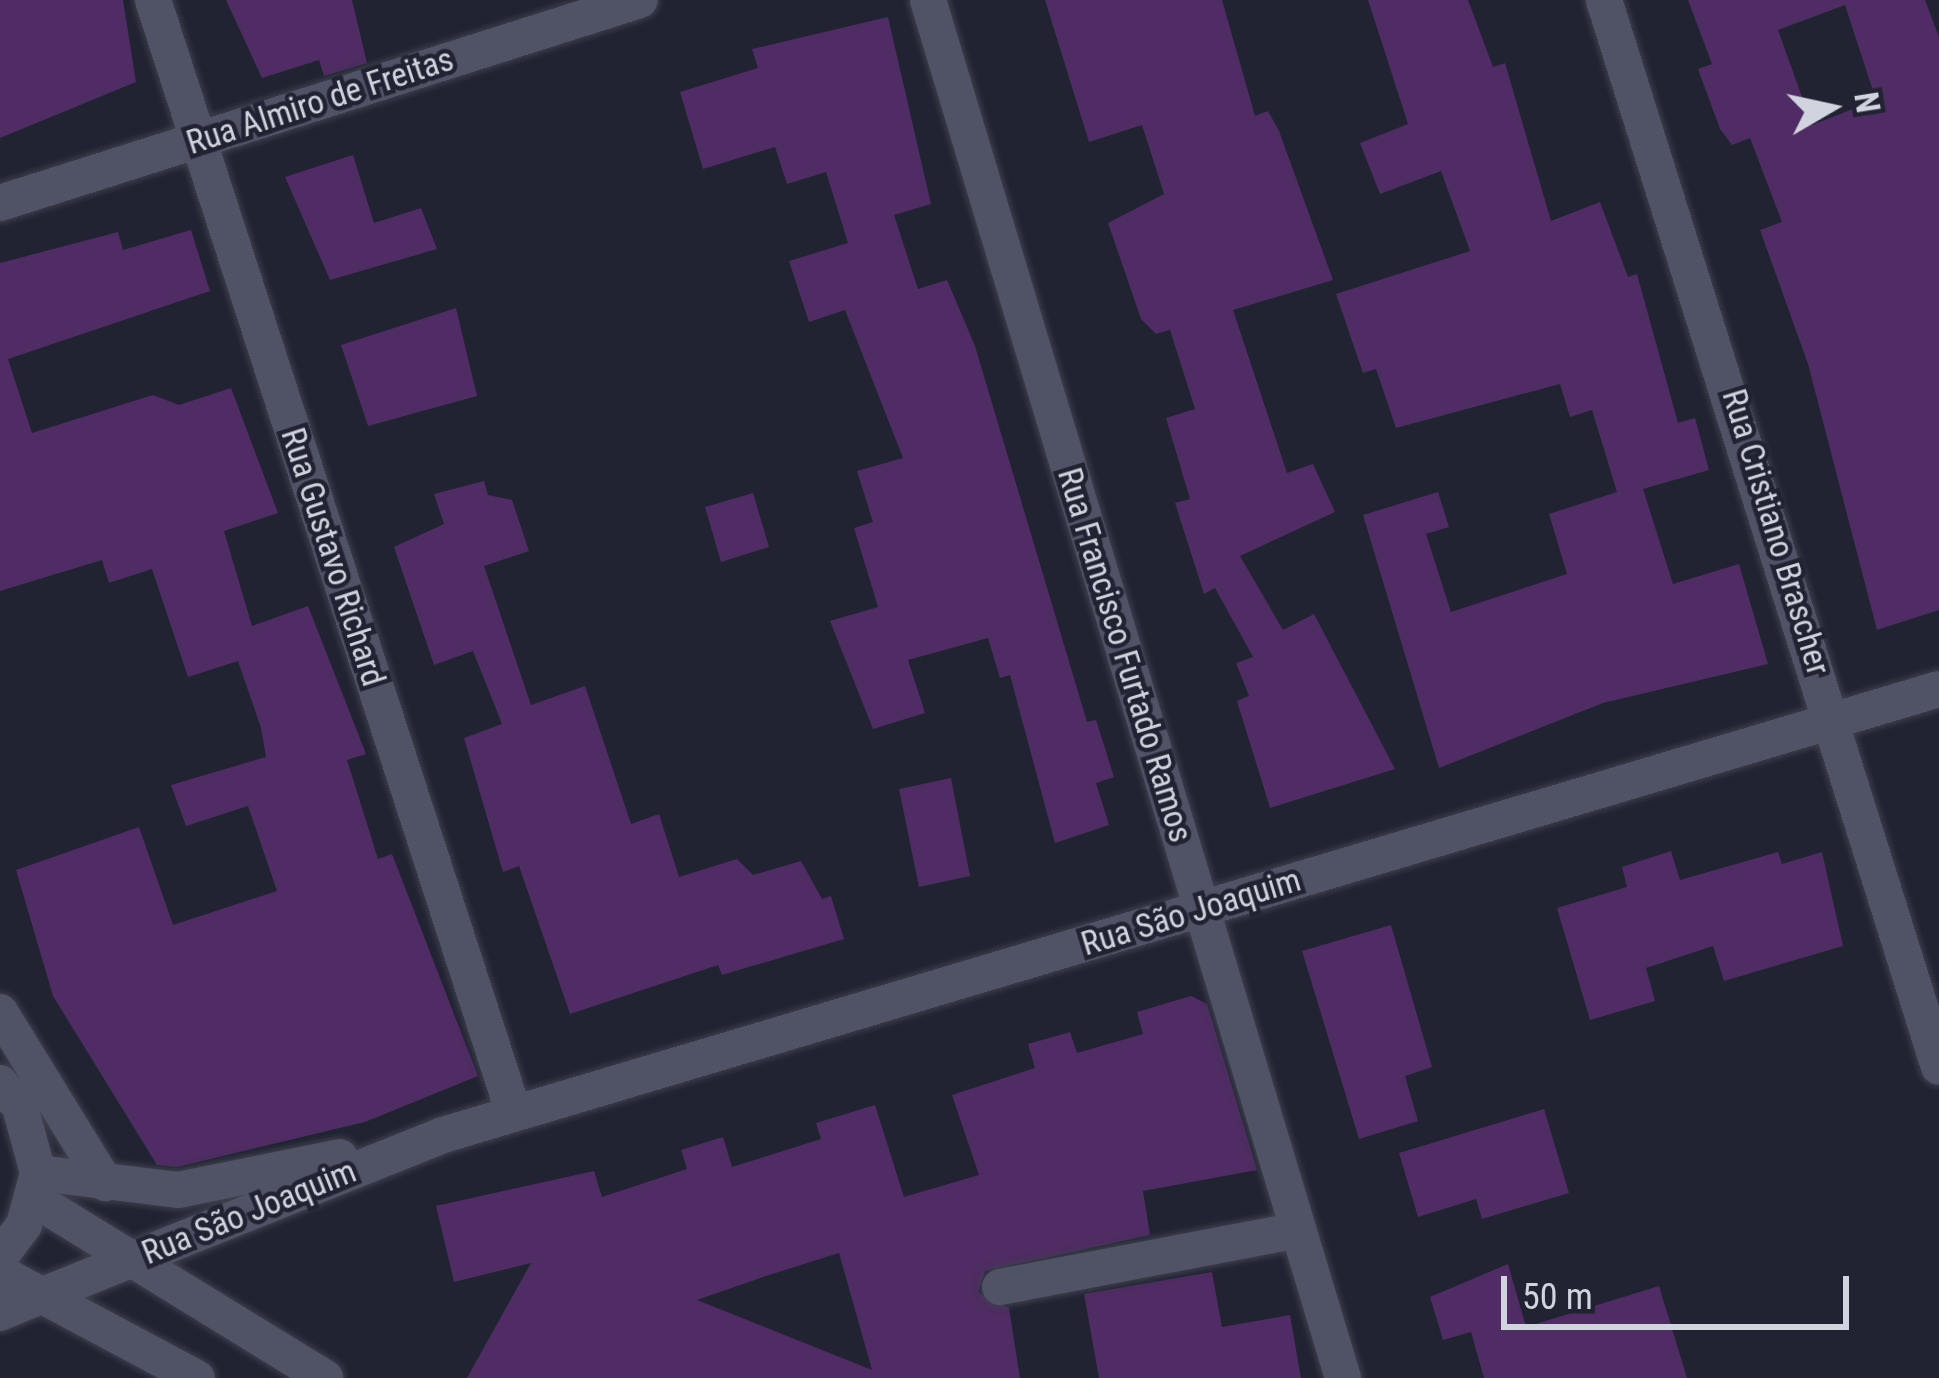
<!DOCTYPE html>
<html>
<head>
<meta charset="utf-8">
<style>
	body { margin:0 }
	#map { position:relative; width:1939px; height:1378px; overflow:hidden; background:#212333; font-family:"Roboto Condensed",sans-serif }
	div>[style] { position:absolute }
	.building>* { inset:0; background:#4f2c63 }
	.roads { filter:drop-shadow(0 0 3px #3e404d) drop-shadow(0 0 3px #3e404d) }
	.street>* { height:36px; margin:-18px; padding:0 18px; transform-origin:18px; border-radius:18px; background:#505366 }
	.secondary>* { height:36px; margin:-18px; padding:0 18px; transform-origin:18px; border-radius:18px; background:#505366 }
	span { translate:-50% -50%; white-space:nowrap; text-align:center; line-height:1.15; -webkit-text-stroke:9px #212333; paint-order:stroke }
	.street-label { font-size:33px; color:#d1d3de }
	.north { position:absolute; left:1771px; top:48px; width:120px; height:120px; -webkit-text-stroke:9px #212333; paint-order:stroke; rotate:81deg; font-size:33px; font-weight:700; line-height:48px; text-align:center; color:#d1d3de }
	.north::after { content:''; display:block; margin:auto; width:42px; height:54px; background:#d1d3de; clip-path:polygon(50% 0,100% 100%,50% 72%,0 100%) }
	.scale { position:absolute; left:1501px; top:1276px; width:348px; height:54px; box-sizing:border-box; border:6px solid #d1d3de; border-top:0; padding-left:15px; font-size:36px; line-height:42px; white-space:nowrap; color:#d1d3de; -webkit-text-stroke:9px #212333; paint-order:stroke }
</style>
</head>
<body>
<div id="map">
	<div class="building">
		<div style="clip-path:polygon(0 0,123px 0,136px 82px,0 138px)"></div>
		<div style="clip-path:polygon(226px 0,352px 0,367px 63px,324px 76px,319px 60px,262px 78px)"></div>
		<div style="clip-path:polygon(1045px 0,1222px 0,1255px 116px,1268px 111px,1279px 131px,1333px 280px,1233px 310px,1287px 473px,1313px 464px,1335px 512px,1240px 556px,1283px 630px,1314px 614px,1395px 769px,1270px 808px,1237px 701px,1249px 696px,1236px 663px,1253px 657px,1215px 588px,1204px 594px,1175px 503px,1190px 499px,1166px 418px,1195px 409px,1170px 330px,1156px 334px,1141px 319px,1108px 223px,1164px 194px,1142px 125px,1089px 142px)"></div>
		<div style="clip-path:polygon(1368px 0,1468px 0,1493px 67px,1505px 63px,1551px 221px,1600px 202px,1628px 277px,1637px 274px,1678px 423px,1695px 418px,1709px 470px,1643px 489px,1673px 584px,1739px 564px,1768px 664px,1603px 703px,1439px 768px,1363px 515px,1438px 492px,1449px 527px,1426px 534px,1451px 612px,1567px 574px,1549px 514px,1617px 492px,1592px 410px,1570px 417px,1560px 384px,1396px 428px,1376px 369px,1363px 373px,1336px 294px,1470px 251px,1441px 171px,1380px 194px,1360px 143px,1408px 124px)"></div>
		<div style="clip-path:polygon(evenodd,1688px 0,1925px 0,1939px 37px,1939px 610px,1877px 630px,1808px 364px,1760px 230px,1782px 222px,1750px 138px,1732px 145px,1720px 129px,1698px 69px,1712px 64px,1688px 0,1845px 5px,1876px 100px,1812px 125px,1778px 30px,1845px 5px)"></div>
		<div style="clip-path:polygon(888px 17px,931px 204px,894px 215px,918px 289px,947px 280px,975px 346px,1087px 722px,1096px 720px,1114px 777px,1096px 783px,1109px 825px,1055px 843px,1010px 675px,1000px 678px,988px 638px,908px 660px,925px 713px,873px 729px,830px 621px,878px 607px,854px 528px,873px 522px,857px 471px,903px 458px,845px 310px,809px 322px,789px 261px,848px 243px,826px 172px,787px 184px,775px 147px,703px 169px,680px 92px,758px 68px,752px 49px)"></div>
		<div style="clip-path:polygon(353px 155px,374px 223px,421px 208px,437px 249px,330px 280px,285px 177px)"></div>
		<div style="clip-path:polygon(191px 230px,210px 291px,8px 359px,32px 433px,153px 395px,179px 405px,231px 388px,278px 513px,224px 531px,252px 626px,308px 606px,366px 754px,347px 760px,378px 859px,392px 854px,478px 1076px,365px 1122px,177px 1167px,157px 1165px,53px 996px,16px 870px,139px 827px,173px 925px,277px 891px,248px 806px,186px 826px,171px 785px,266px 757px,261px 728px,238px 661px,188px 677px,152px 569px,109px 583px,102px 560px,0 591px,0 263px,118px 232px,123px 250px)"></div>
		<div style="clip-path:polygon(456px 308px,477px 396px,368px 426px,341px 345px)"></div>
		<div style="clip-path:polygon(484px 481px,488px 495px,512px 500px,529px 551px,484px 566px,531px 705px,585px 686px,631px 824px,659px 814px,679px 877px,737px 859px,753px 875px,801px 861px,822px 899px,831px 896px,844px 939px,722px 975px,718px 965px,570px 1014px,519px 866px,503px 872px,464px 738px,502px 724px,473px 651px,434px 665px,394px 547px,444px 524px,434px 494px)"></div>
		<div style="clip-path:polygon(753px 493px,769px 547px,721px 562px,705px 507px)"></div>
		<div style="clip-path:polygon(951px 778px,970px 876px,919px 887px,899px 789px)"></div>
		<div style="clip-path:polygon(1671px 851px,1680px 880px,1778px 852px,1782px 864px,1822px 852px,1843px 946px,1724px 981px,1713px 946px,1646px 968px,1655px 1001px,1590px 1020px,1557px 908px,1627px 887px,1622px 867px)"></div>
		<div style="clip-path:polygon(1391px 925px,1432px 1067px,1405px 1076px,1418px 1121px,1359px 1139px,1302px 951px)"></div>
		<div style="clip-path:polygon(evenodd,1191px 996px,1207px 1004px,1257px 1170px,1143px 1191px,1150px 1235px,985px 1271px,978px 1292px,1009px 1308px,1020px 1378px,467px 1378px,531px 1263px,454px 1282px,436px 1206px,594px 1171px,602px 1197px,687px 1169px,681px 1150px,723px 1137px,732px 1167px,821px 1139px,816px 1123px,875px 1105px,904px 1197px,979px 1175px,952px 1095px,1035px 1068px,1028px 1044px,1070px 1032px,1077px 1053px,1143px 1034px,1137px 1012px,1191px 996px,839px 1253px,872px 1370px,697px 1300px,766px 1276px,839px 1253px)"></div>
		<div style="clip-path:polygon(1544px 1109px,1569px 1193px,1482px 1219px,1476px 1199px,1418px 1217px,1399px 1153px)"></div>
		<div style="clip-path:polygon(1508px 1264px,1526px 1327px,1659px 1286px,1687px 1378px,1484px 1378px,1471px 1332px,1443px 1340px,1430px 1297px)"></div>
		<div style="clip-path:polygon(1212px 1272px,1222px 1327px,1290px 1315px,1301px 1378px,1099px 1378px,1084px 1294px)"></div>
	</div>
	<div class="roads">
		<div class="street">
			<div style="left:153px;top:0;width:1171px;rotate:72.04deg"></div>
			<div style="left:928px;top:0;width:1439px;rotate:73.24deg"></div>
			<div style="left:1604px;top:0;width:1118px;rotate:72.57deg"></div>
			<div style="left:0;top:203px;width:671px;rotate:-17.6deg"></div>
			<div style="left:0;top:1012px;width:201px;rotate:58.4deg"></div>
			<div style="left:1000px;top:1287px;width:303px;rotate:-10.8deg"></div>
			<div style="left:0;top:1313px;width:47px;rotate:-22.7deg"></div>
		</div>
		<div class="secondary">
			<div style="left:0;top:1083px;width:31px;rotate:50deg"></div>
			<div style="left:20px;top:1107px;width:68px;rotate:74.7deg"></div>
			<div style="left:38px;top:1173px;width:54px;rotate:105.1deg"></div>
			<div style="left:24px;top:1225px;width:40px;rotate:127deg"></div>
			<div style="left:38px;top:1173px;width:141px;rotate:6.9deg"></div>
			<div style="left:178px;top:1190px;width:165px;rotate:-11.5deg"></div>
			<div style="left:34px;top:1199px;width:342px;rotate:31.6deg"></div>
			<div style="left:0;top:1273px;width:223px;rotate:28.1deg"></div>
			<div style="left:43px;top:1295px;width:431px;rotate:-21.8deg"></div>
			<div style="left:443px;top:1135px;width:1561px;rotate:-16.6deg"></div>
		</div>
	</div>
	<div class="street-label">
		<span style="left:320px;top:101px;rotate:-18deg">Rua Almiro de Freitas</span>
		<span style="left:1776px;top:532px;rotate:73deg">Rua Cristiano Brascher</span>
		<span style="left:333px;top:557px;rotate:72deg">Rua Gustavo Richard</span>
		<span style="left:1125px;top:655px;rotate:73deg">Rua Francisco Furtado Ramos</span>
		<span style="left:1191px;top:912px;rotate:-17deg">Rua São Joaquim</span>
		<span style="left:249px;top:1212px;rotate:-22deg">Rua São Joaquim</span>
	</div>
	<div class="north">N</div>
	<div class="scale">50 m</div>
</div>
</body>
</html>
